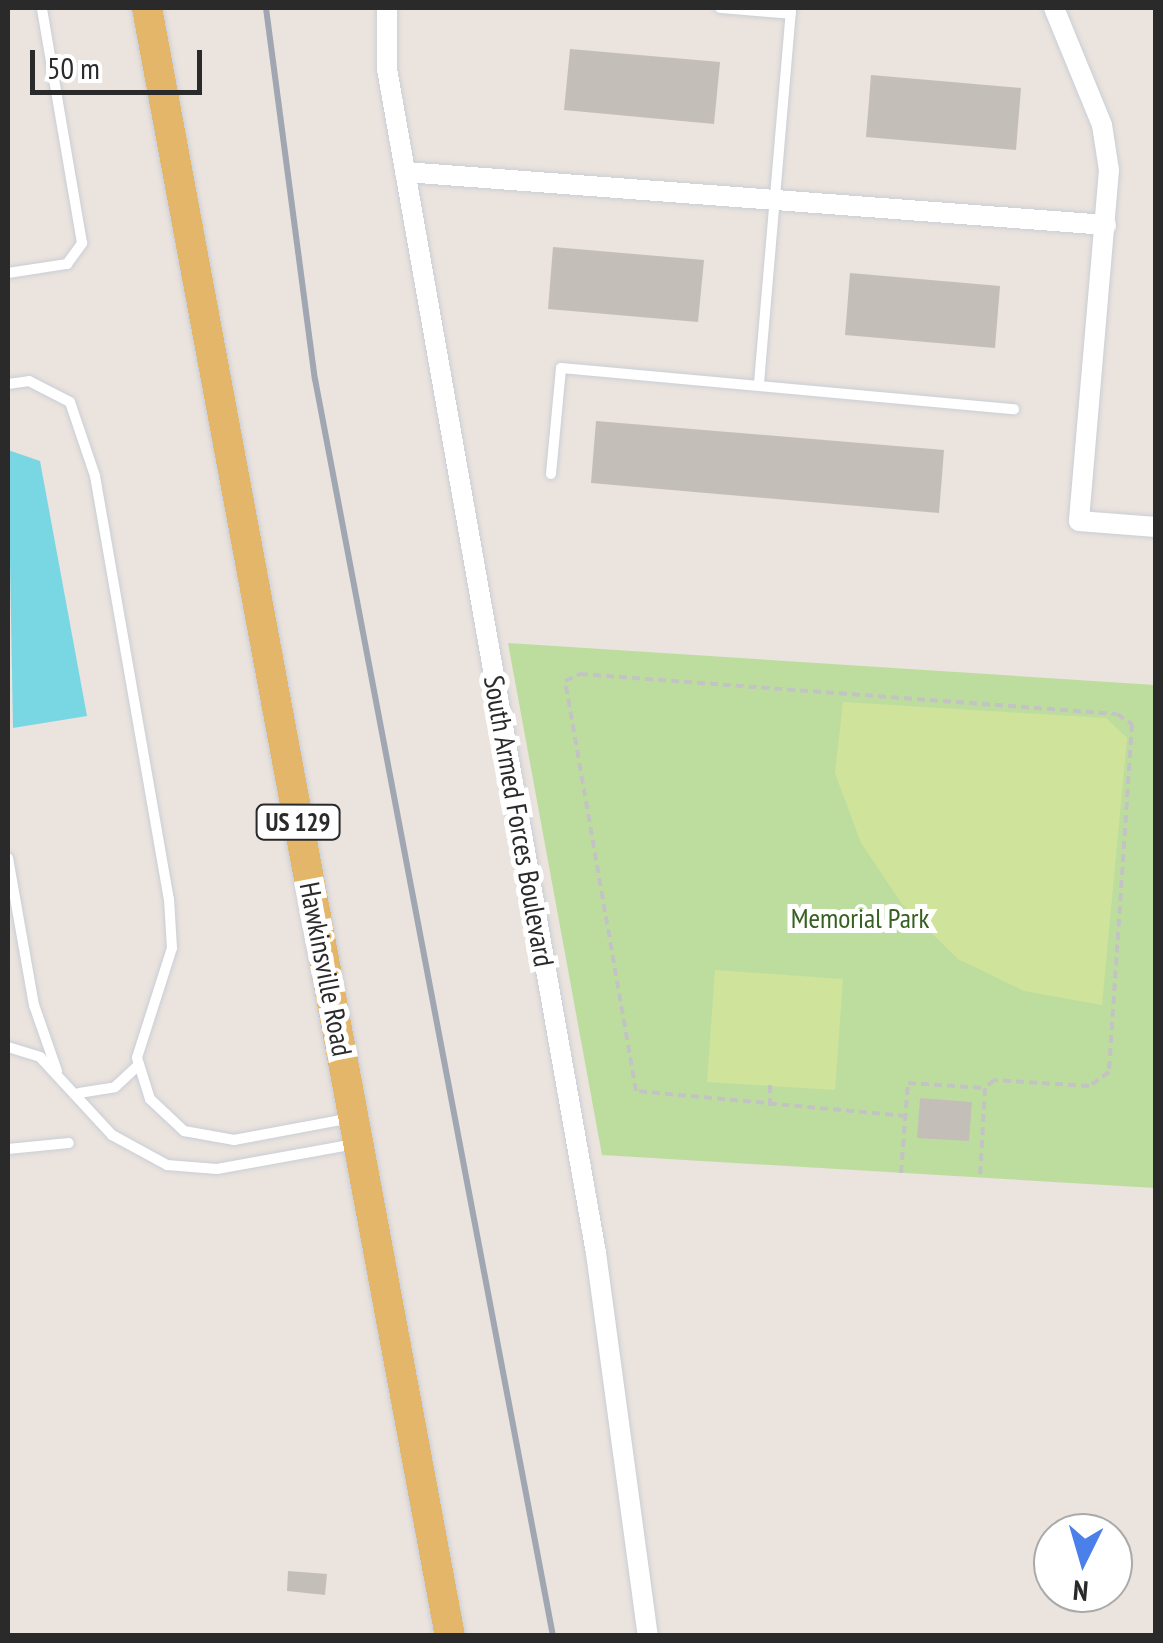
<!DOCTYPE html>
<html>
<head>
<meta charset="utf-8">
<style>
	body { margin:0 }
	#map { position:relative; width:1163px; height:1643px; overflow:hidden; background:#ebe3dd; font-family:"PT Sans Narrow",sans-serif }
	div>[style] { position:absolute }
	.green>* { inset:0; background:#bddd9f }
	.pitch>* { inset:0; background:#cfe39b }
	.water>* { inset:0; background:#79d7e4 }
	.building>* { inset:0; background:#c4beb9 }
	.path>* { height:4px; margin-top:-2px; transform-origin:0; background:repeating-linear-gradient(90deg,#c3c3c3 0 8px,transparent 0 13px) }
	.roads { filter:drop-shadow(0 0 2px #c9ced7) drop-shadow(0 0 2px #c9ced7) }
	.lane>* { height:10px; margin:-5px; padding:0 5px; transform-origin:5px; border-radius:5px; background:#fff }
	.street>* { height:20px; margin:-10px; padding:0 10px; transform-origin:10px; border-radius:10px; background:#fff }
	.primary>* { height:30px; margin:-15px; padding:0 15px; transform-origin:15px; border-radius:15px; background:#e4b669 }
	.rail>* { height:6px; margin:-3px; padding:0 3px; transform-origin:3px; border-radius:3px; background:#a1a6b3 }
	span { translate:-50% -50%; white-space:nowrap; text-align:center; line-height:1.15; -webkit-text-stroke:10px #fff; paint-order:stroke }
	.shield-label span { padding:2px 8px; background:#fff; border:2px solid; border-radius:8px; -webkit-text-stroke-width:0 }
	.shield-label { font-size:25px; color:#2a2a2a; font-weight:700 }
	.street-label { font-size:28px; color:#2a2a2a }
	.park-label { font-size:28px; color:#376120 }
	.frame { position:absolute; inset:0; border:10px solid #2a2a2a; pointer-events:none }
	.north { position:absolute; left:1033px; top:1513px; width:100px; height:100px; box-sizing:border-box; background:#fff; border:2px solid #aaa; border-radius:50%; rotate:185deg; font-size:28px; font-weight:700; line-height:40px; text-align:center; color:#2a2a2a }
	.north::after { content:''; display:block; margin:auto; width:35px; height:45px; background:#4b80ea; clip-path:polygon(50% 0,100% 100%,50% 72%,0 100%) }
	.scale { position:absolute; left:30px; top:50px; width:172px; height:45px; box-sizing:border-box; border:5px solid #2a2a2a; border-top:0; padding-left:12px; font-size:30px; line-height:35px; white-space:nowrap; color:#2a2a2a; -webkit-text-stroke:8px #fff; paint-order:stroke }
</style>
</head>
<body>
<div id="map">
	<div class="green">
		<div style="clip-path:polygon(508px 643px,1155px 685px,1155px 1188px,602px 1155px)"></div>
	</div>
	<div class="pitch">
		<div style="clip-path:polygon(843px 702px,1106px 718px,1127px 738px,1102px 1005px,1024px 991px,958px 959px,902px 904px,861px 843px,835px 773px)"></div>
		<div style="clip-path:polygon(715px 970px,843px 979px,835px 1090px,707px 1082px)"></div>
	</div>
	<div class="water">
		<div style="clip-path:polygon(8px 450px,40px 461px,87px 716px,13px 728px)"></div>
	</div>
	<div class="building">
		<div style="clip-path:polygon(570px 49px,720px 62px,714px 124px,564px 110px)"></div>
		<div style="clip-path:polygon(871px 75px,1021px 88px,1016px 150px,866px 137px)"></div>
		<div style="clip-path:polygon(553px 247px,704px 260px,698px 322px,548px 309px)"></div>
		<div style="clip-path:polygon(850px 273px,1000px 286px,995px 348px,845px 335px)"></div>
		<div style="clip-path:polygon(596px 421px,944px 450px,939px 513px,591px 483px)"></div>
		<div style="clip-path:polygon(920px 1098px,972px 1102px,969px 1141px,917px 1138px)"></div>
		<div style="clip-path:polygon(288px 1571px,327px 1574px,325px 1595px,287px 1591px)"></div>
	</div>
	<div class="path">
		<div style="left:770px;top:1106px;width:21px;rotate:-90deg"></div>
		<div style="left:906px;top:1116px;width:271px;rotate:-174.7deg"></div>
		<div style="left:636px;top:1091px;width:416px;rotate:-99.8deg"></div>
		<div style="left:565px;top:681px;width:17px;rotate:-25deg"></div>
		<div style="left:580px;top:674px;width:538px;rotate:4.26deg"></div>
		<div style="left:1117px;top:714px;width:18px;rotate:34deg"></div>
		<div style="left:1132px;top:724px;width:349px;rotate:93.8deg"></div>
		<div style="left:1109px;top:1072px;width:24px;rotate:145deg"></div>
		<div style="left:1089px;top:1086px;width:95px;rotate:-176.4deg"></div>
		<div style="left:994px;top:1080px;width:12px;rotate:138deg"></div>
		<div style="left:985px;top:1088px;width:90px;rotate:93.2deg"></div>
		<div style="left:901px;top:1173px;width:90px;rotate:-85.6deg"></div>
		<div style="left:908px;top:1083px;width:77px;rotate:3.7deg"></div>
	</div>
	<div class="roads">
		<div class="lane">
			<div style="left:720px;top:8px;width:71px;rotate:4.8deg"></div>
			<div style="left:8px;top:273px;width:60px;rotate:-8.7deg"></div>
			<div style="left:67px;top:264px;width:26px;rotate:-54deg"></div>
			<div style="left:82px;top:243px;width:238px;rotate:-99.7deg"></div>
			<div style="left:759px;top:383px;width:376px;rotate:-85.1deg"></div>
			<div style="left:8px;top:384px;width:21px;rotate:-8deg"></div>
			<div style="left:29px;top:381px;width:46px;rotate:27.1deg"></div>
			<div style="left:70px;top:402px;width:78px;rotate:71.3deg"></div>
			<div style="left:95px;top:476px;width:429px;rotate:80.1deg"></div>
			<div style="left:169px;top:899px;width:49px;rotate:86.5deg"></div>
			<div style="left:172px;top:948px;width:115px;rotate:107.7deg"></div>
			<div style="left:137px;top:1058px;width:43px;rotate:72.4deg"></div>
			<div style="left:150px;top:1099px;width:47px;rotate:43.3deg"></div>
			<div style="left:184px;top:1131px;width:51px;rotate:10.2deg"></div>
			<div style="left:234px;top:1140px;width:119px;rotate:-10.6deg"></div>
			<div style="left:551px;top:474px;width:106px;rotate:-84.6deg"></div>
			<div style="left:561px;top:368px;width:455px;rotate:5.2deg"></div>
			<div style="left:8px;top:858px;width:149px;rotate:80deg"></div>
			<div style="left:34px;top:1005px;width:70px;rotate:70.8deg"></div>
			<div style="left:8px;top:1047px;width:34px;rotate:17deg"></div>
			<div style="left:40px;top:1057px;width:106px;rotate:47.3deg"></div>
			<div style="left:112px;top:1135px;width:63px;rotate:28.6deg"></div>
			<div style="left:167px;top:1165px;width:50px;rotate:4.6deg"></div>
			<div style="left:217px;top:1169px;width:140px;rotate:-10.3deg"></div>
			<div style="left:79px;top:1093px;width:36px;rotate:-9deg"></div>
			<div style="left:115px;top:1087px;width:33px;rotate:-43deg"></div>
			<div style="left:8px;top:1149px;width:61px;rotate:-5.6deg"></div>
		</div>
		<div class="street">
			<div style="left:387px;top:8px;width:61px;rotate:90deg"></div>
			<div style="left:387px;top:69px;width:1202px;rotate:79.99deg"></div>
			<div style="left:596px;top:1253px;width:387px;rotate:82.3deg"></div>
			<div style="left:1054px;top:8px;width:126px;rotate:67.7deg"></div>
			<div style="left:1102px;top:125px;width:46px;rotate:81.2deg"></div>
			<div style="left:1109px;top:170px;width:352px;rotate:94.9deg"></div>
			<div style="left:1079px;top:521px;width:77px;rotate:4.5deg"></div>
			<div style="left:405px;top:172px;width:703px;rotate:4.32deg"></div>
		</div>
		<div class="primary">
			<div style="left:147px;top:8px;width:1656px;rotate:79.46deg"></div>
		</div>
	</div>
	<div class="rail">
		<div style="left:266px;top:8px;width:374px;rotate:82.5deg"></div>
		<div style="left:315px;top:379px;width:1279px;rotate:79.28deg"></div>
	</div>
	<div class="shield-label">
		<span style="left:298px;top:822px">US 129</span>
	</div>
	<div class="street-label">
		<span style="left:519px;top:821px;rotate:80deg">South Armed Forces Boulevard</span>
		<span style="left:326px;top:969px;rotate:79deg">Hawkinsville Road</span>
	</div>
	<div class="park-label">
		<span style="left:860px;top:918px">Memorial Park</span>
	</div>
	<div class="frame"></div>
	<div class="north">N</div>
	<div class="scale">50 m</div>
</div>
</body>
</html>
